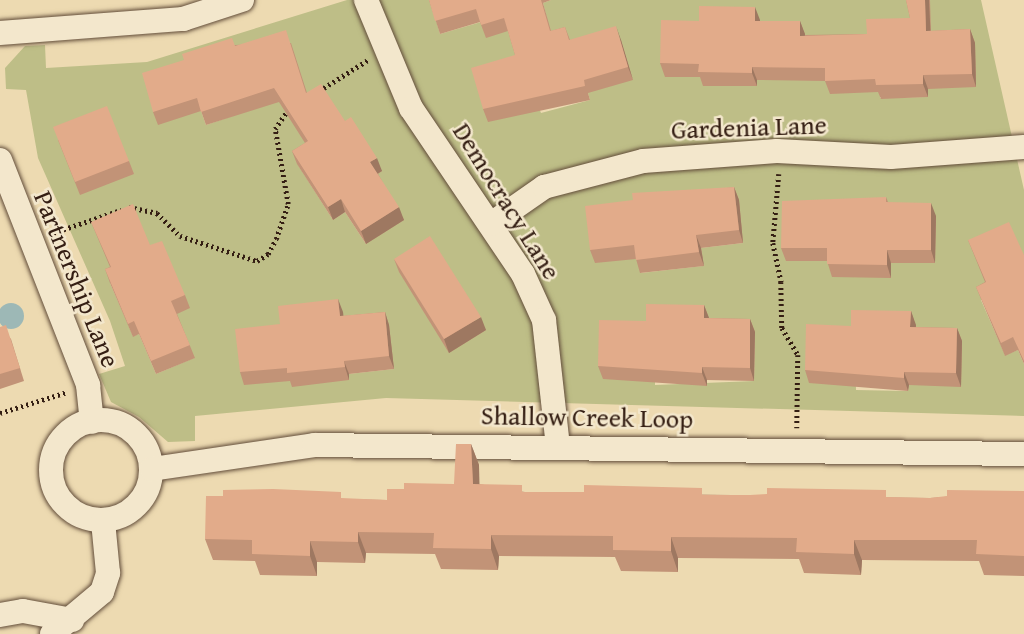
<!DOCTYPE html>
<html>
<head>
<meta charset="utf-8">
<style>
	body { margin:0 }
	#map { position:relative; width:1024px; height:634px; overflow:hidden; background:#eddab1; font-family:"Gentium Book Plus",serif }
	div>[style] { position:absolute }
	.green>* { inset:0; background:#bebe87 }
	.water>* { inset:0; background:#9db8b6 }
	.round { border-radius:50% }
	.path>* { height:4.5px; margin-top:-2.25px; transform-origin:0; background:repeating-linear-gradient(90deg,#341e13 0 2px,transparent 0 5.5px) }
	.roads { filter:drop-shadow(0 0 2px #624d3a) drop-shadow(0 0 2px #624d3a) }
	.minor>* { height:24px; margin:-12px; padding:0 12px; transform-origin:12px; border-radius:12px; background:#f3e7cc }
	.minor>.ring { margin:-12px; padding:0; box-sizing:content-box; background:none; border:24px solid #f3e7cc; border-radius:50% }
	.wall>* { inset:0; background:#c29377 }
	.shaded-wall>* { inset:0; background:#9e7861 }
	.building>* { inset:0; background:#e2ab8a }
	span { translate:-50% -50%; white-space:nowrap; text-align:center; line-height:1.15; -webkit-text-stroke:5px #f3e7cc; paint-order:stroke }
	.street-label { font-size:26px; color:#341e13 }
</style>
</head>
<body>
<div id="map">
	<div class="green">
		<div style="clip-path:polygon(evenodd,347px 0,430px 0,440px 34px,481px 22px,547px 19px,543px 3px,551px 0,981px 0,1024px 190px,1024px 258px,981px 300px,1005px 355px,1018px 350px,1024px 364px,1024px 416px,386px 398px,195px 416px,195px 441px,168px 442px,139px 417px,111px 402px,99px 374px,125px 366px,110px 321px,38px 158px,26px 90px,6px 89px,5px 68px,25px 46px,45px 45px,46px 68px,147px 62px,347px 0,703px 77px,756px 86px,704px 86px,703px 77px,347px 0,928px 89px,927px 97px,880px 98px,880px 92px,928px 89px,347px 0,588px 93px,590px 100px,541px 113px,539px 108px,588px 93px,347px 0,265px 105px,206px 125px,201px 111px,265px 105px,347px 0,313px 154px,381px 171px,375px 175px,366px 244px,345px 212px,333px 220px,298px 165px,313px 154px,347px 0,590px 219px,743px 243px,701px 248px,703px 266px,641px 273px,639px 258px,590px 219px,347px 0,832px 261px,891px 263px,891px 278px,832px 261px,347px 0,116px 280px,194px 358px,156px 374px,139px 334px,133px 336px,110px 283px,116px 280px,347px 0,916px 325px,908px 391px,856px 390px,855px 339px,916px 325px,347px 0,755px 332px,754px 381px,655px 385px,655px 380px,755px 332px,347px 0,285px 337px,394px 369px,349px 374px,285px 337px)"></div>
	</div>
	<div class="water">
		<div class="round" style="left:-2px;top:303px;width:26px;height:26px"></div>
	</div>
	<div class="path">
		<div style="left:319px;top:91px;width:58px;rotate:-32.3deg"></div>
		<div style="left:779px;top:174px;width:69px;rotate:95deg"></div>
		<div style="left:773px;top:243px;width:40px;rotate:78deg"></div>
		<div style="left:781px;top:282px;width:46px;rotate:88.8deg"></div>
		<div style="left:782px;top:328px;width:31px;rotate:59deg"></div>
		<div style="left:798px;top:355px;width:73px;rotate:90.8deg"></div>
		<div style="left:129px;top:207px;width:29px;rotate:12deg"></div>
		<div style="left:157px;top:213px;width:33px;rotate:45deg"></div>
		<div style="left:180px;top:236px;width:81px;rotate:18deg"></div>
		<div style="left:257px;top:261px;width:13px;rotate:-32deg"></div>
		<div style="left:268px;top:254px;width:17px;rotate:-62deg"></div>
		<div style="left:276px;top:239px;width:37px;rotate:-71deg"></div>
		<div style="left:288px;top:204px;width:76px;rotate:-99.8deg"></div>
		<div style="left:275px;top:129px;width:23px;rotate:-56deg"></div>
		<div style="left:53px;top:233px;width:72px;rotate:-18.7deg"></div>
		<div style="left:0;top:413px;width:70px;rotate:-17.4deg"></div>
	</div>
	<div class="roads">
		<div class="minor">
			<div style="left:366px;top:0;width:117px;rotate:67.4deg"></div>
			<div style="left:411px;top:108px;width:200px;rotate:56deg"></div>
			<div style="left:523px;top:274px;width:51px;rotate:65.5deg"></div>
			<div style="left:544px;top:320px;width:127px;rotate:83.7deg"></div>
			<div style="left:0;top:33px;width:184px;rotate:-4.4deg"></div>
			<div style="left:183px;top:19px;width:62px;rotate:-17.9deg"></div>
			<div style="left:0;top:160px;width:242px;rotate:68.6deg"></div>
			<div style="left:88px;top:385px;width:37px;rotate:84deg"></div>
			<div style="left:491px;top:224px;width:65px;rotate:-34.9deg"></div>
			<div style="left:544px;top:187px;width:102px;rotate:-14.7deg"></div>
			<div style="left:643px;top:161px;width:134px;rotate:-4.3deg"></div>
			<div style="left:777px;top:151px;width:114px;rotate:3deg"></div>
			<div style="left:891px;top:157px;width:133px;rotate:-4.3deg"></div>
			<div class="ring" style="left:51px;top:420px;width:76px;height:76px"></div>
			<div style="left:152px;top:469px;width:164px;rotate:-8.4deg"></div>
			<div style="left:314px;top:445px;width:710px;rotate:0.73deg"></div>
			<div style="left:0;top:615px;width:23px;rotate:-10deg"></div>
			<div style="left:23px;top:611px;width:50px;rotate:10.4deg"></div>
			<div style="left:52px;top:634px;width:65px;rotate:-40deg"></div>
			<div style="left:102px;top:592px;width:20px;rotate:-72deg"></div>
			<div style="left:108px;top:573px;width:52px;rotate:-95.5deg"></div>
		</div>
	</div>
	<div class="wall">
		<div style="clip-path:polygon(429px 0,551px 0,543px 3px,551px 31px,565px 27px,570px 40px,621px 40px,633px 80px,588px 93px,590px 100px,488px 122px,483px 109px,515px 55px,508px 31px,486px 38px,480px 22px,440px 34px)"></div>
		<div style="clip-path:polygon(906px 0,930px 0,931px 31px,970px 29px,975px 43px,976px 87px,928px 89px,928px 97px,881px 99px,878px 92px,830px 94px,825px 81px,757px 80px,757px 86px,703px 86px,700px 77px,665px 77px,660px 63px,760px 21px,800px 21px,805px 35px,867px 34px,910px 18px)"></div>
		<div style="clip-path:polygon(291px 43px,307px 93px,345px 121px,382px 171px,378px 174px,404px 220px,366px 244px,345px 212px,333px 220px,297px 164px,292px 151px,305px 143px,279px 102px,206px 125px,201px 111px,158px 125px,153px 112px,235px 45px)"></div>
		<div style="clip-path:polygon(58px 140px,129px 161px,134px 174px,80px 195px)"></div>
		<div style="clip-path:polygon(734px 187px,739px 200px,743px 243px,701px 248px,704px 266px,640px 273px,636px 259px,595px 263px,590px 250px,633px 200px)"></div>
		<div style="clip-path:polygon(886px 197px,888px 202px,936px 216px,935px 263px,891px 263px,891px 278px,832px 277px,827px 261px,786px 261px,781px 248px)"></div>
		<div style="clip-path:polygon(91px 222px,150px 245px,185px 295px,190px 308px,177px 314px,195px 358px,156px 374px,139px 334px,133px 337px,110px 283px,105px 269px,110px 267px)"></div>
		<div style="clip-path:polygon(968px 240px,1024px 255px,1024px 364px,1018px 350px,1005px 356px,976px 287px,985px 282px)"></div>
		<div style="clip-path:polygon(394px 259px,486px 330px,449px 353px,399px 272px)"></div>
		<div style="clip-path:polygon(338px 299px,343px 316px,385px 312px,389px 325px,394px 369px,349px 374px,349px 380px,292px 387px,290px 381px,244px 385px,240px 372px,280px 324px)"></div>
		<div style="clip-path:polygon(704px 305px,709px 318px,750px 319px,755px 332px,754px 381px,707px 380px,707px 386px,603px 379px,598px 366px,646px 321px)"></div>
		<div style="clip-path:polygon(911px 311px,916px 327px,957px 328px,962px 341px,961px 387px,909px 385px,908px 391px,809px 383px,805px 370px,851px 326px)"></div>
		<div style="clip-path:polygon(0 327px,11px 339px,24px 381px,0 389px)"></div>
		<div style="clip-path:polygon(471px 444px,479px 465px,479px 484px,525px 492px,930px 498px,1024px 491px,1024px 576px,984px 575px,979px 561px,862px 560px,861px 575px,804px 573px,799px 559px,678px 558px,678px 572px,621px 571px,615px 557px,499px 556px,498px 570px,441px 569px,435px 554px,366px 553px,365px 563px,317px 562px,317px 576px,260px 575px,255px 561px,213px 560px,205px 539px,344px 499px,387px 500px,404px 489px,454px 484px)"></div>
	</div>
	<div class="shaded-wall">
		<div style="clip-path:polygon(925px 0,929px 0,931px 44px,926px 31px)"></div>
		<div style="clip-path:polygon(755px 7px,760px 20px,760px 34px,755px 21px)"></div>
		<div style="clip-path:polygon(800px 21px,805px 34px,804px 49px,800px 36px)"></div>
		<div style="clip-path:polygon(616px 26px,621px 40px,633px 80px,628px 67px)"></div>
		<div style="clip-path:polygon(970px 29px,975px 43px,976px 87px,972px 74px)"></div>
		<div style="clip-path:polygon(752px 67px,757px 80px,757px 86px,752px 73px)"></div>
		<div style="clip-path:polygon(923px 75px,928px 89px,928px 97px,923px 84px)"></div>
		<div style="clip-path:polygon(377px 158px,382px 171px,375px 175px,370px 162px)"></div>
		<div style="clip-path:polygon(734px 187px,739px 200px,743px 243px,739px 230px)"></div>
		<div style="clip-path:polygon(341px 199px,345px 212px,333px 220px,328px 207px)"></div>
		<div style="clip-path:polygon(931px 203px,936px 216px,935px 263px,931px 250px)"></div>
		<div style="clip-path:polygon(399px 207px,404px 220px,366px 244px,361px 231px)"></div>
		<div style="clip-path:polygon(696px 235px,701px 248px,704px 266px,699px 252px)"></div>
		<div style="clip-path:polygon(887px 250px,891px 263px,891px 278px,887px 265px)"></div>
		<div style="clip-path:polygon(338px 299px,343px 312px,345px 330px,340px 316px)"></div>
		<div style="clip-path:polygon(704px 305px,709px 318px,704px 318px)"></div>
		<div style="clip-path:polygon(911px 311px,916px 325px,915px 340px,910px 327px)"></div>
		<div style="clip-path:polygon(385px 312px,389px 325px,394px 369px,389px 356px)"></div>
		<div style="clip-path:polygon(481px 317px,486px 330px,449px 353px,444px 339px)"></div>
		<div style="clip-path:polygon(750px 319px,755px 332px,754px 381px,750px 368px)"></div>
		<div style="clip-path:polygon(957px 328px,962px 341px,961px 387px,956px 373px)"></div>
		<div style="clip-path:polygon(344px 361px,349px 374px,349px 380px,345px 367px)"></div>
		<div style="clip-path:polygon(702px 367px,707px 380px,707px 386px,702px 373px)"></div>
		<div style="clip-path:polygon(904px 372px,909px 385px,908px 391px,904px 378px)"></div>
		<div style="clip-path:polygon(471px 444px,479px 465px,480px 505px,473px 484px)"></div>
		<div style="clip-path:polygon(358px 532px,366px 553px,365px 563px,358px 542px)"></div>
		<div style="clip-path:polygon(491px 535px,499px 556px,498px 570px,491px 549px)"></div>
		<div style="clip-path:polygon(671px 537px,678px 558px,678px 572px,671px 551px)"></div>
		<div style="clip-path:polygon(854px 540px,862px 560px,861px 575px,854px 554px)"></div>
		<div style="clip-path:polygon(310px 541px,317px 562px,317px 576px,310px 556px)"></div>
	</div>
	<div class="building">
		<div style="clip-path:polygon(429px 0,541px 0,550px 31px,565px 27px,569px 40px,616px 26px,628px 67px,584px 80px,585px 86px,483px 109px,471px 68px,515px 55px,504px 18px,481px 25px,476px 9px,435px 21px)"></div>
		<div style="clip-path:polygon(906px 0,925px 0,926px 31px,970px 29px,972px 74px,923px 75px,923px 84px,876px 85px,875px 79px,825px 81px,825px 68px,752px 67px,752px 73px,698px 72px,699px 64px,660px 63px,661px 20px,699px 21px,699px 6px,755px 7px,755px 21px,800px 21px,800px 36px,867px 34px,866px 19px,910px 18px)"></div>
		<div style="clip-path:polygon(286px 30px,306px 93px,321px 84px,345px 121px,351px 117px,377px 158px,370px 162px,399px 207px,361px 231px,341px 199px,328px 207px,292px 151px,308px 141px,274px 88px,201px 112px,197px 98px,153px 112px,142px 73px,184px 60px,182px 54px,232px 38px,235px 46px)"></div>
		<div style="clip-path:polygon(107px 106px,129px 161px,75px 182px,53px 127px)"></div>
		<div style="clip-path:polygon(734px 187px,739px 230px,696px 235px,699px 252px,636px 260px,634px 245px,590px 250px,585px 206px,633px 200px,632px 193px)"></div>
		<div style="clip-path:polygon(886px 197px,886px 202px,931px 203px,931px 250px,887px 250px,887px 265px,827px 264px,827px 248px,781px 248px,782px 201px)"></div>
		<div style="clip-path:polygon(133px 204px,150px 245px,162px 241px,185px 295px,171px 301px,190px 345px,151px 361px,134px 321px,128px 324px,105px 269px,111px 267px,91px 222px)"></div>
		<div style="clip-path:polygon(1009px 222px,1024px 255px,1024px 361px,1013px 337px,1001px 343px,976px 287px,986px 282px,968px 240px)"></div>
		<div style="clip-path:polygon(430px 236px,481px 317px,444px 339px,394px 259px)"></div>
		<div style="clip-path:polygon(338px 299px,340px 316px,385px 312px,389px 356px,344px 361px,345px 367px,287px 373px,287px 368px,240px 372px,235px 329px,280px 324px,278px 306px)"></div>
		<div style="clip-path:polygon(646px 304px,704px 305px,704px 318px,750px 319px,750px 368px,702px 367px,702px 373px,598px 366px,599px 320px,646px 321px)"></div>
		<div style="clip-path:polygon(851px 310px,911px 311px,910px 327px,957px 328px,956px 373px,904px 372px,904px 378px,805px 370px,806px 324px,851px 326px)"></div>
		<div style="clip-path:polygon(6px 325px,20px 368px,0 374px,0 327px)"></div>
		<div style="clip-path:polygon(456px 444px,471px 444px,473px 484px,522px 485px,522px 492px,584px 492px,584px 485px,702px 488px,702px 495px,750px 495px,767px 494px,767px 488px,886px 490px,886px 497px,930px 498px,947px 496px,947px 490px,1024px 491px,1024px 556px,976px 554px,977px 540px,854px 540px,854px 554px,796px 552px,797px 538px,671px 537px,671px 551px,613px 550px,613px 536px,491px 535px,491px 549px,433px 548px,434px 533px,358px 532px,358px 542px,310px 541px,310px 556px,252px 554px,252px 540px,205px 539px,206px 496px,223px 496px,223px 490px,273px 489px,341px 492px,341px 498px,387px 500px,387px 489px,404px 489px,404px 483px,454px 484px)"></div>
	</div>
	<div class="street-label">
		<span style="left:749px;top:127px;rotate:-2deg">Gardenia Lane</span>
		<span style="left:507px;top:201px;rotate:58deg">Democracy Lane</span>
		<span style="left:77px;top:279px;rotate:68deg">Partnership Lane</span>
		<span style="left:587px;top:417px;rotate:1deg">Shallow Creek Loop</span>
	</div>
</div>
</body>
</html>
